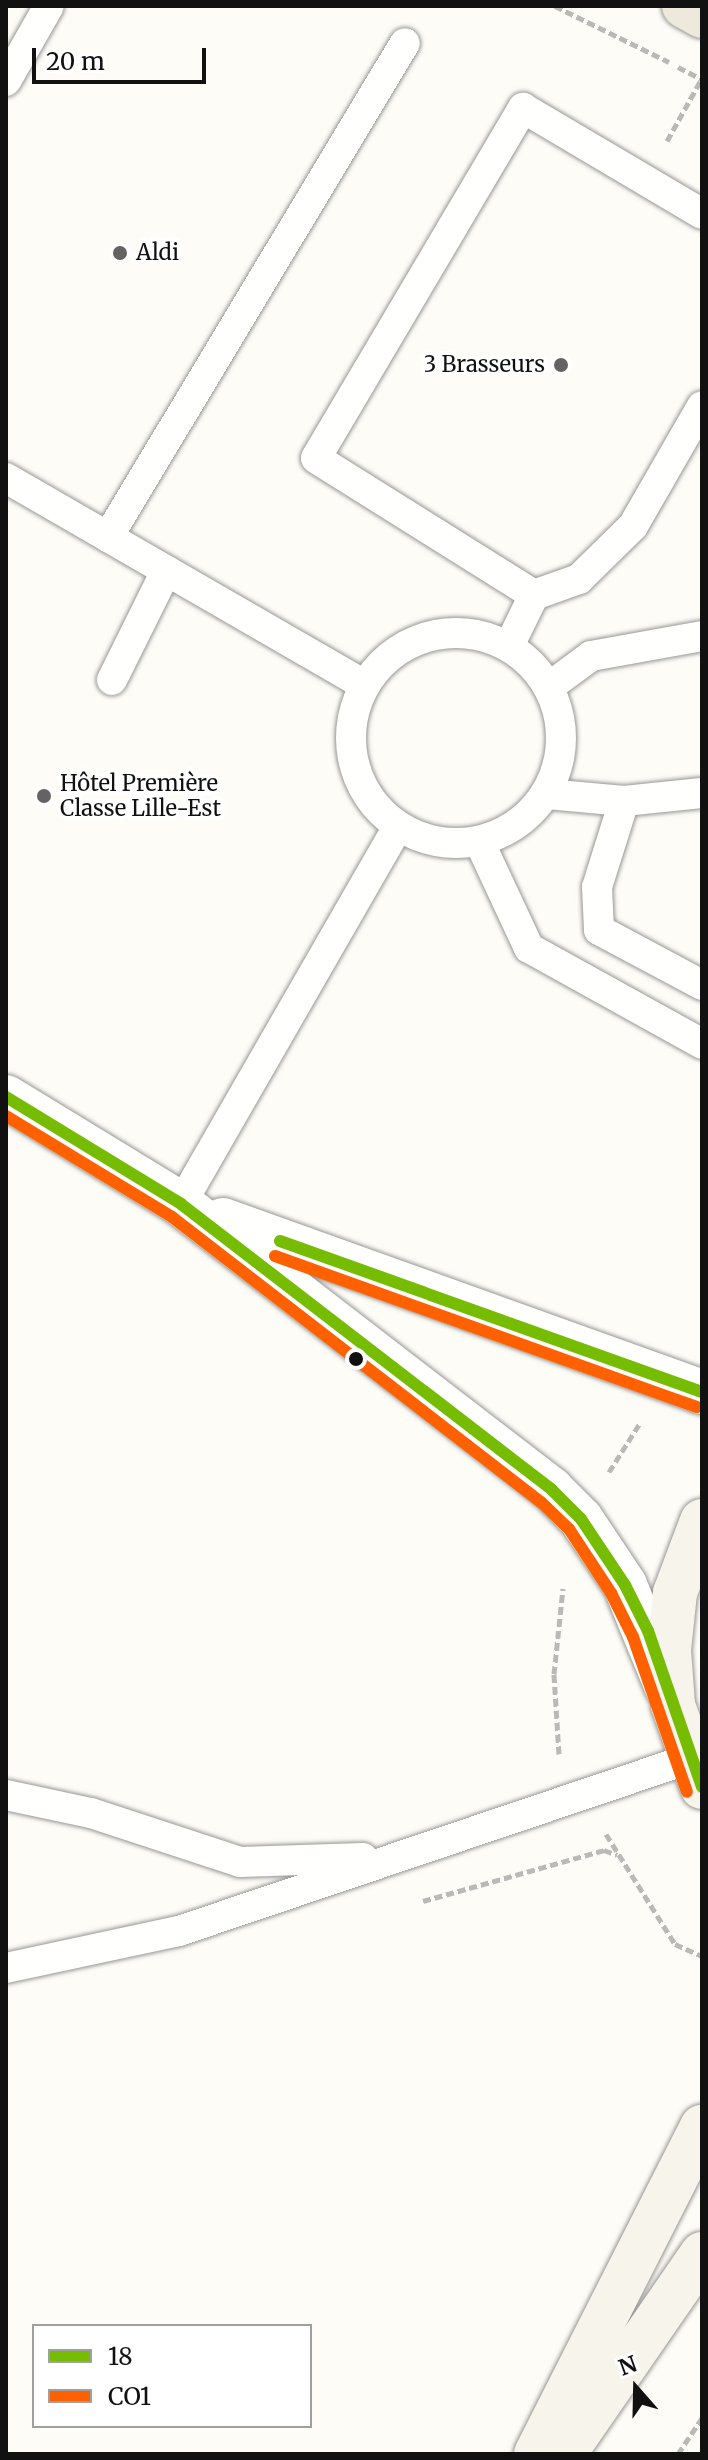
<!DOCTYPE html>
<html>
<head>
<meta charset="utf-8">
<style>
	body { margin:0 }
	#map { position:relative; width:708px; height:2460px; overflow:hidden; background:#fdfcf7; font-family:Merriweather,serif }
	div>[style] { position:absolute }
	.path>* { height:5px; margin-top:-2.5px; transform-origin:0; background:repeating-linear-gradient(90deg,#b9b9b8 0 8px,transparent 0 12px) }
	.roads { filter:drop-shadow(0 0 2px #979795) drop-shadow(0 0 2px #979795) }
	.service>* { height:30px; margin:-15px; padding:0 15px; transform-origin:15px; border-radius:15px; background:#fffffe }
	.service>.ring { margin:-15px; padding:0; box-sizing:content-box; background:none; border:30px solid #fffffe; border-radius:50% }
	.minor>* { height:44px; margin:-22px; padding:0 22px; transform-origin:22px; border-radius:22px; background:#fffffe }
	.secondary>* { height:44px; margin:-22px; padding:0 22px; transform-origin:22px; border-radius:22px; background:#f6f4eb }
	.primary>* { height:44px; margin:-22px; padding:0 22px; transform-origin:22px; border-radius:22px; background:#ede9dc }
	.bus-1>* { height:12px; margin:-6px; padding:0 6px; transform-origin:6px; border-radius:6px; background:#76bc02 }
	.bus-2>* { height:12px; margin:-6px; padding:0 6px; transform-origin:6px; border-radius:6px; background:#ff6000 }
	.dots>* { width:22px; height:22px; translate:-50% -50%; box-sizing:border-box; border:4px solid #fff; border-radius:50% }
	span { translate:-50% -50%; white-space:nowrap; text-align:center; line-height:1.15; -webkit-text-stroke:8px #fff; paint-order:stroke }
	.poi-label { font-size:22px; color:#111 }
	.left { translate:0 -50%; text-align:left }
	.right { translate:-100% -50%; text-align:right }
	.frame { position:absolute; inset:0; border:8px solid #111; pointer-events:none }
	.legend { position:absolute; left:32px; top:2324px; width:280px; height:104px; box-sizing:border-box; background:#fff; border:2px solid #a0a0a0; margin:0; padding:10px 14px; list-style:none; font-size:24px; color:#111 }
	.legend li { display:flex; align-items:center; gap:16px; height:40px }
	.legend b { width:40px; border:2px solid #a0a0a0 }
	.north { position:absolute; left:596px; top:2348px; width:80px; height:80px; -webkit-text-stroke:6px #fff; paint-order:stroke; rotate:340deg; font-size:22px; font-weight:700; line-height:32px; text-align:center; color:#111 }
	.north::after { content:''; display:block; margin:auto; width:28px; height:36px; background:#111; clip-path:polygon(50% 0,100% 100%,50% 72%,0 100%) }
	.scale { position:absolute; left:32px; top:48px; width:174px; height:36px; box-sizing:border-box; border:4px solid #111; border-top:0; padding-left:10px; font-size:24px; line-height:28px; white-space:nowrap; color:#111; -webkit-text-stroke:6px #fff; paint-order:stroke }
</style>
</head>
<body>
<div id="map">
	<div class="path">
		<div style="left:555px;top:6px;width:127px;rotate:26.2deg"></div>
		<div style="left:678px;top:67px;width:27px;rotate:27deg"></div>
		<div style="left:667px;top:141px;width:72px;rotate:-60.9deg"></div>
		<div style="left:609px;top:1472px;width:58px;rotate:-57.7deg"></div>
		<div style="left:559px;top:1754px;width:80px;rotate:-93.6deg"></div>
		<div style="left:554px;top:1674px;width:86px;rotate:-84deg"></div>
		<div style="left:606px;top:1834px;width:130px;rotate:57.9deg"></div>
		<div style="left:675px;top:1944px;width:30px;rotate:24deg"></div>
		<div style="left:423px;top:1901px;width:188px;rotate:-15.7deg"></div>
		<div style="left:604px;top:1850px;width:14px;rotate:21deg"></div>
		<div style="left:678px;top:2454px;width:43px;rotate:-56.3deg"></div>
	</div>
	<div class="roads">
		<div class="service">
			<div style="left:6px;top:81px;width:86px;rotate:-60.2deg"></div>
			<div style="left:6px;top:478px;width:414px;rotate:30deg"></div>
			<div style="left:108px;top:537px;width:576px;rotate:-58.99deg"></div>
			<div style="left:534px;top:595px;width:48px;rotate:-19.6deg"></div>
			<div style="left:579px;top:579px;width:76px;rotate:-44.5deg"></div>
			<div style="left:633px;top:526px;width:138px;rotate:-60.1deg"></div>
			<div class="ring" style="left:351px;top:633px;width:180px;height:180px"></div>
			<div style="left:509px;top:646px;width:57px;rotate:-63.9deg"></div>
			<div style="left:534px;top:595px;width:257px;rotate:-147.9deg"></div>
			<div style="left:316px;top:458px;width:407px;rotate:-59.4deg"></div>
			<div style="left:523px;top:108px;width:208px;rotate:30.6deg"></div>
			<div style="left:112px;top:680px;width:122px;rotate:-63.6deg"></div>
			<div style="left:549px;top:687px;width:52px;rotate:-36.4deg"></div>
			<div style="left:591px;top:656px;width:113px;rotate:-10.2deg"></div>
			<div style="left:547px;top:794px;width:77px;rotate:5.2deg"></div>
			<div style="left:624px;top:801px;width:78px;rotate:-5.9deg"></div>
			<div style="left:624px;top:801px;width:90px;rotate:107.4deg"></div>
			<div style="left:597px;top:887px;width:43px;rotate:87.3deg"></div>
			<div style="left:599px;top:930px;width:117px;rotate:28.1deg"></div>
			<div style="left:479px;top:841px;width:118px;rotate:65deg"></div>
			<div style="left:529px;top:948px;width:198px;rotate:29deg"></div>
			<div style="left:181px;top:1204px;width:435px;rotate:-60.1deg"></div>
			<div style="left:6px;top:1795px;width:87px;rotate:12deg"></div>
			<div style="left:91px;top:1813px;width:157px;rotate:18.2deg"></div>
			<div style="left:240px;top:1862px;width:123px;rotate:-1.9deg"></div>
			<div style="left:6px;top:1968px;width:177px;rotate:-12.1deg"></div>
			<div style="left:179px;top:1931px;width:538px;rotate:-18.64deg"></div>
		</div>
		<div class="minor">
			<div style="left:6px;top:1097px;width:205px;rotate:31.4deg"></div>
			<div style="left:181px;top:1204px;width:468px;rotate:37.6deg"></div>
			<div style="left:552px;top:1490px;width:41px;rotate:45deg"></div>
			<div style="left:581px;top:1519px;width:79px;rotate:56.3deg"></div>
			<div style="left:625px;top:1585px;width:111px;rotate:67.8deg"></div>
			<div style="left:223px;top:1220px;width:509px;rotate:19.75deg"></div>
		</div>
		<div class="secondary">
			<div style="left:702px;top:1521px;width:77px;rotate:110.6deg"></div>
			<div style="left:675px;top:1593px;width:57px;rotate:96deg"></div>
			<div style="left:669px;top:1650px;width:55px;rotate:85.8deg"></div>
			<div style="left:673px;top:1705px;width:87px;rotate:70.5deg"></div>
			<div style="left:536px;top:2454px;width:367px;rotate:-63.1deg"></div>
			<div style="left:564px;top:2454px;width:243px;rotate:-55.4deg"></div>
		</div>
		<div class="primary">
			<div style="left:684px;top:6px;width:21px;rotate:29deg"></div>
		</div>
	</div>
	<div class="bus-1">
		<div style="left:6px;top:1097px;width:205px;rotate:31.4deg"></div>
		<div style="left:181px;top:1204px;width:468px;rotate:37.6deg"></div>
		<div style="left:552px;top:1490px;width:41px;rotate:45deg"></div>
		<div style="left:581px;top:1519px;width:79px;rotate:56.3deg"></div>
		<div style="left:625px;top:1585px;width:51px;rotate:63.4deg"></div>
		<div style="left:648px;top:1631px;width:165px;rotate:70.9deg"></div>
		<div style="left:280px;top:1241px;width:448px;rotate:19.7deg"></div>
	</div>
	<div class="bus-2">
		<div style="left:6px;top:1116px;width:194px;rotate:31.3deg"></div>
		<div style="left:172px;top:1217px;width:466px;rotate:37.7deg"></div>
		<div style="left:541px;top:1502px;width:39px;rotate:44deg"></div>
		<div style="left:569px;top:1529px;width:77px;rotate:56.7deg"></div>
		<div style="left:611px;top:1593px;width:49px;rotate:63.4deg"></div>
		<div style="left:633px;top:1637px;width:164px;rotate:70.8deg"></div>
		<div style="left:275px;top:1256px;width:448px;rotate:19.7deg"></div>
	</div>
	<div class="dots">
		<div style="left:120px;top:253px;background:#646362"></div>
		<div style="left:561px;top:365px;background:#646362"></div>
		<div style="left:44px;top:796px;background:#646362"></div>
		<div style="left:356px;top:1359px;background:#111"></div>
	</div>
	<div class="poi-label">
		<span class="left" style="left:136px;top:253px">Aldi</span>
		<span class="right" style="left:545px;top:365px">3 Brasseurs</span>
		<span class="left" style="left:60px;top:796px">Hôtel Première<br>Classe Lille-Est</span>
	</div>
	<div class="frame"></div>
	<ul class="legend">
	<li><b style="height:10px;background:#76bc02"></b>18</li>
	<li><b style="height:10px;background:#ff6000"></b>CO1</li>
	</ul>
	<div class="north">N</div>
	<div class="scale">20 m</div>
</div>
</body>
</html>
